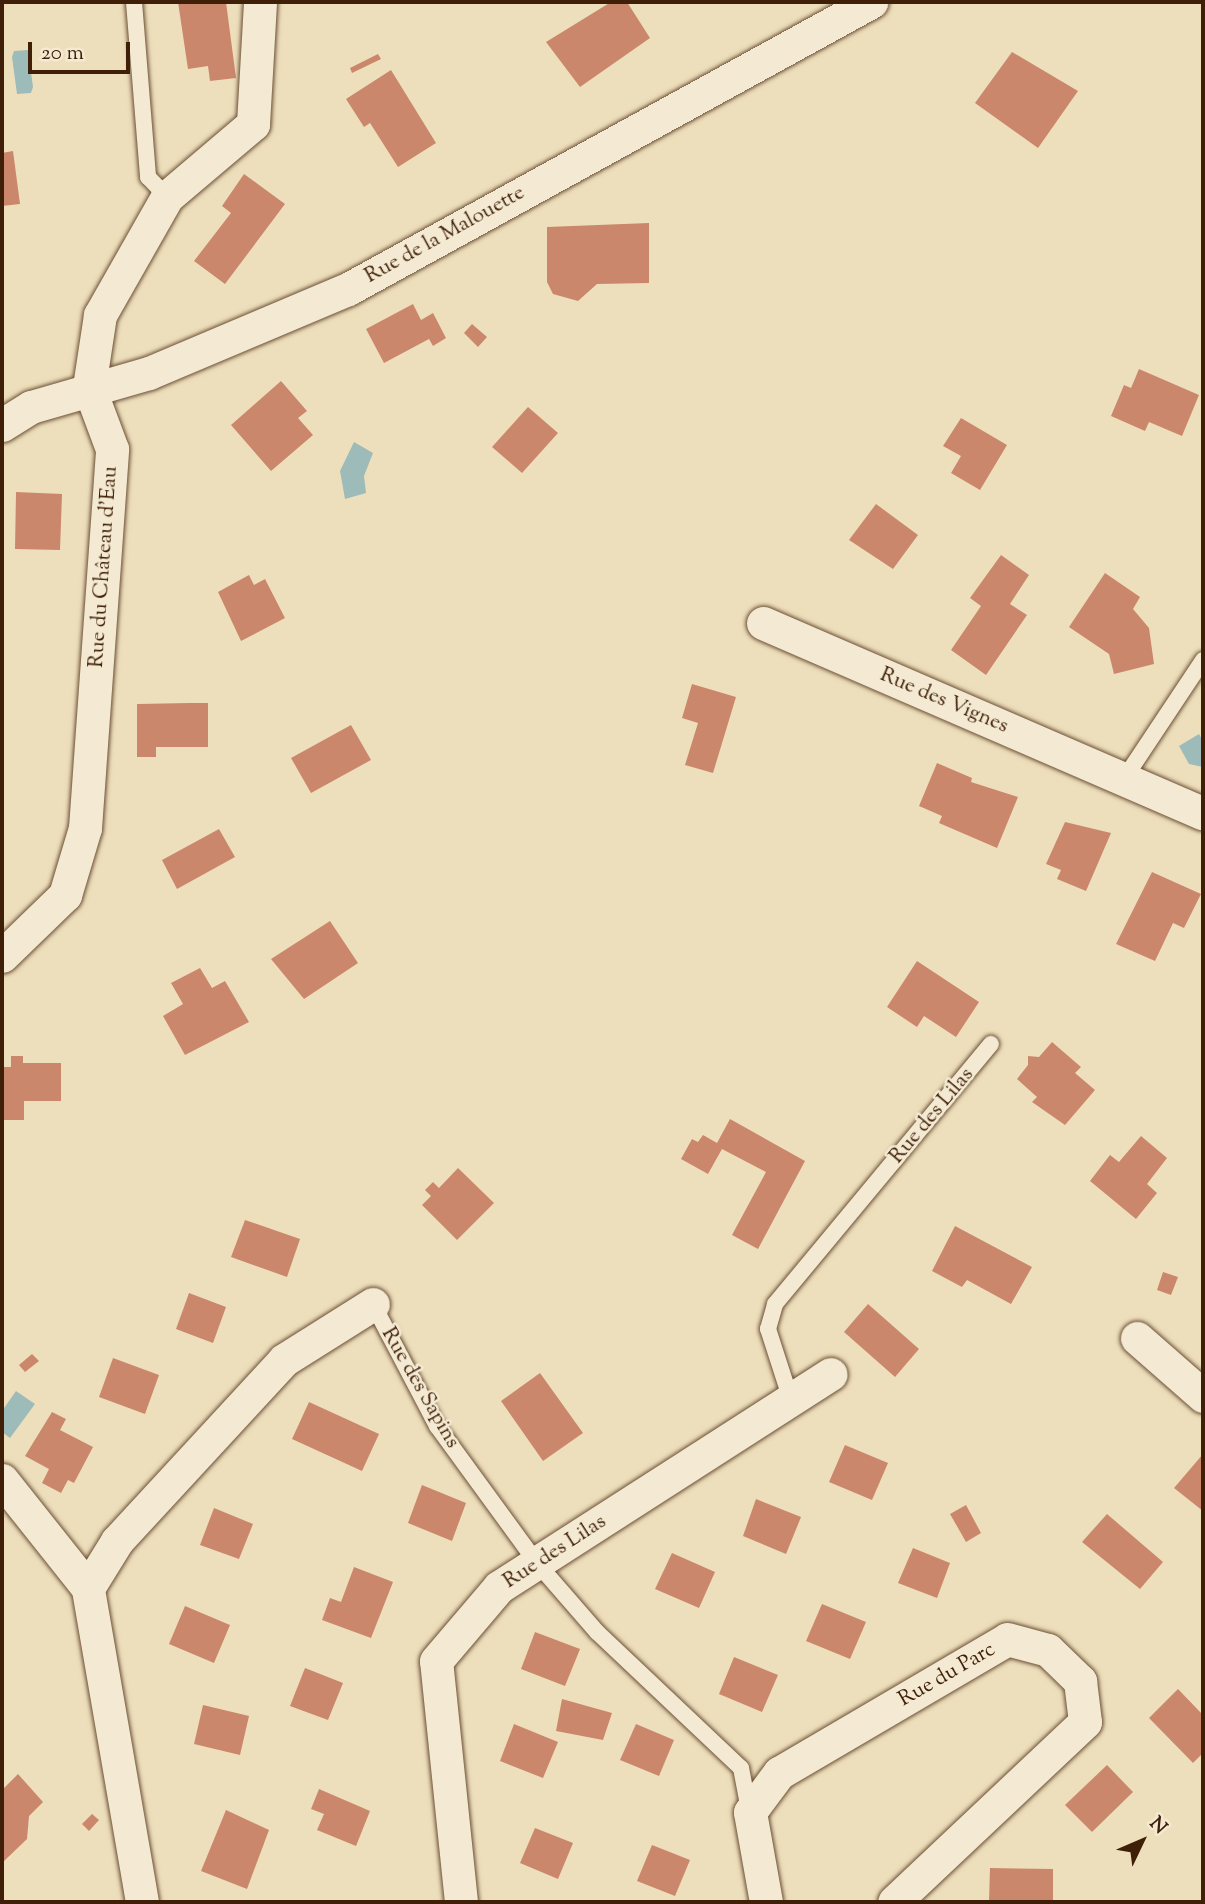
<!DOCTYPE html>
<html>
<head>
<meta charset="utf-8">
<style>
	body { margin:0 }
	#map { position:relative; width:1205px; height:1904px; overflow:hidden; background:#eedfbc; font-family:"Sorts Mill Goudy",serif }
	div>[style] { position:absolute }
	.water>* { inset:0; background:#9cbbb9 }
	.building>* { inset:0; background:#cb876c }
	.roads { filter:drop-shadow(0 0 2px #6b4f35) drop-shadow(0 0 2px #6b4f35) }
	.service>* { height:16px; margin:-8px; padding:0 8px; transform-origin:8px; border-radius:8px; background:#f4ead3 }
	.minor>* { height:33px; margin:-16.5px; padding:0 16.5px; transform-origin:16.5px; border-radius:16.5px; background:#f4ead3 }
	span { translate:-50% -50%; white-space:nowrap; text-align:center; line-height:1.15; -webkit-text-stroke:5px #f4ead3; paint-order:stroke }
	.street-label { font-size:21px; color:#3f1f08 }
	.frame { position:absolute; inset:0; border:4px solid #3f1f08; pointer-events:none }
	.north { position:absolute; left:1107px; top:1806px; width:70px; height:70px; -webkit-text-stroke:5px #f4ead3; paint-order:stroke; rotate:46deg; font-size:19px; font-weight:700; line-height:28px; text-align:center; color:#3f1f08 }
	.north::after { content:''; display:block; margin:auto; width:24px; height:32px; background:#3f1f08; clip-path:polygon(50% 0,100% 100%,50% 72%,0 100%) }
	.scale { position:absolute; left:28px; top:42px; width:102px; height:32px; box-sizing:border-box; border:4px solid #3f1f08; border-top:0; padding-left:9px; font-size:21px; line-height:24px; white-space:nowrap; color:#3f1f08; -webkit-text-stroke:5px #f4ead3; paint-order:stroke }
</style>
</head>
<body>
<div id="map">
	<div class="water">
		<div style="clip-path:polygon(28px 50px,33px 87px,31px 93px,17px 94px,12px 57px,14px 51px)"></div>
		<div style="clip-path:polygon(354px 442px,373px 453px,364px 476px,366px 493px,345px 499px,340px 471px)"></div>
		<div style="clip-path:polygon(1199px 734px,1203px 741px,1203px 767px,1189px 764px,1179px 746px)"></div>
		<div style="clip-path:polygon(16px 1391px,35px 1404px,10px 1438px,2px 1432px,2px 1411px)"></div>
	</div>
	<div class="building">
		<div style="clip-path:polygon(178px 2px,226px 2px,236px 78px,210px 81px,208px 66px,188px 69px)"></div>
		<div style="clip-path:polygon(611px 2px,627px 2px,650px 38px,580px 87px,546px 42px)"></div>
		<div style="clip-path:polygon(1012px 52px,1078px 91px,1038px 148px,975px 103px)"></div>
		<div style="clip-path:polygon(378px 54px,381px 59px,352px 73px,350px 68px)"></div>
		<div style="clip-path:polygon(391px 70px,436px 143px,398px 167px,370px 123px,364px 127px,346px 99px)"></div>
		<div style="clip-path:polygon(13px 151px,20px 204px,2px 206px,2px 153px)"></div>
		<div style="clip-path:polygon(244px 174px,285px 204px,225px 284px,194px 261px,231px 213px,222px 206px)"></div>
		<div style="clip-path:polygon(649px 223px,649px 283px,597px 284px,578px 301px,553px 294px,547px 282px,547px 227px)"></div>
		<div style="clip-path:polygon(413px 304px,421px 320px,433px 313px,446px 338px,433px 346px,429px 339px,384px 363px,366px 329px)"></div>
		<div style="clip-path:polygon(472px 324px,487px 337px,478px 347px,464px 333px)"></div>
		<div style="clip-path:polygon(1139px 369px,1199px 395px,1182px 436px,1149px 422px,1145px 431px,1111px 416px,1124px 385px,1131px 388px)"></div>
		<div style="clip-path:polygon(281px 381px,307px 411px,298px 418px,313px 435px,271px 471px,231px 425px)"></div>
		<div style="clip-path:polygon(528px 407px,558px 433px,522px 473px,492px 447px)"></div>
		<div style="clip-path:polygon(961px 418px,1007px 445px,980px 490px,951px 473px,961px 456px,943px 446px)"></div>
		<div style="clip-path:polygon(16px 492px,62px 494px,60px 550px,15px 549px)"></div>
		<div style="clip-path:polygon(876px 504px,918px 535px,893px 569px,849px 540px)"></div>
		<div style="clip-path:polygon(1001px 555px,1029px 575px,1010px 604px,1027px 615px,986px 675px,951px 650px,981px 606px,970px 598px)"></div>
		<div style="clip-path:polygon(1105px 573px,1140px 597px,1133px 609px,1149px 628px,1154px 664px,1114px 674px,1109px 654px,1069px 627px)"></div>
		<div style="clip-path:polygon(249px 575px,254px 585px,265px 579px,285px 618px,241px 641px,218px 592px)"></div>
		<div style="clip-path:polygon(692px 684px,736px 697px,713px 773px,685px 765px,698px 723px,682px 718px)"></div>
		<div style="clip-path:polygon(190px 703px,208px 703px,208px 747px,156px 747px,156px 757px,137px 757px,137px 704px)"></div>
		<div style="clip-path:polygon(351px 725px,371px 760px,311px 793px,291px 758px)"></div>
		<div style="clip-path:polygon(937px 763px,972px 778px,971px 782px,1018px 797px,997px 848px,939px 823px,942px 816px,919px 806px)"></div>
		<div style="clip-path:polygon(1065px 822px,1111px 833px,1086px 891px,1057px 879px,1061px 870px,1046px 864px)"></div>
		<div style="clip-path:polygon(219px 829px,235px 857px,177px 889px,162px 860px)"></div>
		<div style="clip-path:polygon(1152px 872px,1201px 894px,1184px 928px,1173px 923px,1155px 961px,1116px 944px)"></div>
		<div style="clip-path:polygon(330px 921px,358px 963px,304px 999px,271px 959px)"></div>
		<div style="clip-path:polygon(917px 961px,979px 1002px,956px 1037px,924px 1016px,917px 1027px,887px 1007px)"></div>
		<div style="clip-path:polygon(200px 968px,212px 988px,225px 981px,249px 1022px,185px 1055px,163px 1016px,183px 1004px,171px 983px)"></div>
		<div style="clip-path:polygon(1052px 1042px,1081px 1067px,1075px 1073px,1095px 1090px,1065px 1125px,1032px 1102px,1037px 1097px,1017px 1079px,1028px 1065px,1028px 1056px,1039px 1057px)"></div>
		<div style="clip-path:polygon(11px 1056px,23px 1056px,23px 1063px,61px 1063px,61px 1101px,24px 1101px,24px 1120px,2px 1120px,2px 1067px,11px 1067px)"></div>
		<div style="clip-path:polygon(730px 1119px,805px 1161px,758px 1249px,732px 1235px,766px 1172px,722px 1149px,708px 1174px,681px 1159px,692px 1139px,698px 1142px,703px 1135px,717px 1143px)"></div>
		<div style="clip-path:polygon(1141px 1136px,1167px 1158px,1147px 1184px,1157px 1193px,1136px 1219px,1090px 1181px,1110px 1155px,1119px 1162px)"></div>
		<div style="clip-path:polygon(458px 1168px,494px 1203px,457px 1240px,422px 1205px,431px 1196px,425px 1190px,433px 1182px,439px 1188px)"></div>
		<div style="clip-path:polygon(245px 1220px,300px 1239px,287px 1277px,231px 1257px)"></div>
		<div style="clip-path:polygon(955px 1226px,1032px 1267px,1011px 1304px,967px 1280px,962px 1287px,932px 1271px)"></div>
		<div style="clip-path:polygon(1163px 1272px,1178px 1277px,1171px 1295px,1157px 1290px)"></div>
		<div style="clip-path:polygon(189px 1293px,226px 1307px,213px 1343px,176px 1329px)"></div>
		<div style="clip-path:polygon(868px 1304px,919px 1349px,895px 1377px,844px 1332px)"></div>
		<div style="clip-path:polygon(32px 1354px,39px 1361px,25px 1372px,19px 1365px)"></div>
		<div style="clip-path:polygon(113px 1358px,159px 1375px,145px 1414px,99px 1397px)"></div>
		<div style="clip-path:polygon(540px 1373px,583px 1433px,543px 1461px,501px 1401px)"></div>
		<div style="clip-path:polygon(309px 1402px,379px 1434px,362px 1471px,292px 1439px)"></div>
		<div style="clip-path:polygon(52px 1412px,66px 1419px,60px 1430px,93px 1447px,74px 1483px,68px 1480px,61px 1493px,42px 1483px,49px 1469px,25px 1456px)"></div>
		<div style="clip-path:polygon(845px 1445px,888px 1463px,872px 1500px,829px 1482px)"></div>
		<div style="clip-path:polygon(1203px 1454px,1203px 1511px,1174px 1488px)"></div>
		<div style="clip-path:polygon(422px 1485px,466px 1503px,452px 1541px,408px 1523px)"></div>
		<div style="clip-path:polygon(756px 1499px,801px 1517px,786px 1554px,743px 1536px)"></div>
		<div style="clip-path:polygon(966px 1505px,981px 1533px,966px 1542px,950px 1514px)"></div>
		<div style="clip-path:polygon(214px 1508px,253px 1524px,239px 1559px,200px 1545px)"></div>
		<div style="clip-path:polygon(1107px 1514px,1163px 1562px,1140px 1589px,1082px 1542px)"></div>
		<div style="clip-path:polygon(913px 1548px,950px 1563px,937px 1598px,898px 1583px)"></div>
		<div style="clip-path:polygon(672px 1553px,715px 1572px,699px 1608px,655px 1589px)"></div>
		<div style="clip-path:polygon(354px 1567px,393px 1582px,371px 1638px,322px 1620px,330px 1598px,341px 1602px)"></div>
		<div style="clip-path:polygon(822px 1604px,866px 1622px,850px 1659px,806px 1641px)"></div>
		<div style="clip-path:polygon(185px 1606px,230px 1625px,214px 1663px,169px 1644px)"></div>
		<div style="clip-path:polygon(535px 1632px,580px 1649px,565px 1686px,521px 1669px)"></div>
		<div style="clip-path:polygon(734px 1657px,778px 1675px,762px 1712px,719px 1694px)"></div>
		<div style="clip-path:polygon(305px 1668px,343px 1683px,328px 1720px,290px 1706px)"></div>
		<div style="clip-path:polygon(1178px 1689px,1203px 1715px,1203px 1753px,1193px 1763px,1149px 1718px)"></div>
		<div style="clip-path:polygon(562px 1699px,612px 1713px,603px 1740px,556px 1731px)"></div>
		<div style="clip-path:polygon(203px 1705px,249px 1716px,240px 1755px,194px 1744px)"></div>
		<div style="clip-path:polygon(514px 1724px,558px 1742px,543px 1778px,500px 1761px)"></div>
		<div style="clip-path:polygon(636px 1724px,674px 1740px,659px 1776px,620px 1760px)"></div>
		<div style="clip-path:polygon(1107px 1765px,1133px 1792px,1092px 1832px,1065px 1805px)"></div>
		<div style="clip-path:polygon(18px 1774px,43px 1802px,29px 1816px,27px 1839px,2px 1863px,2px 1790px)"></div>
		<div style="clip-path:polygon(319px 1789px,370px 1811px,356px 1846px,317px 1830px,324px 1814px,311px 1809px)"></div>
		<div style="clip-path:polygon(226px 1810px,269px 1830px,247px 1889px,201px 1871px)"></div>
		<div style="clip-path:polygon(92px 1814px,99px 1820px,89px 1831px,82px 1824px)"></div>
		<div style="clip-path:polygon(535px 1828px,573px 1843px,558px 1879px,520px 1863px)"></div>
		<div style="clip-path:polygon(652px 1845px,690px 1860px,675px 1896px,637px 1881px)"></div>
		<div style="clip-path:polygon(990px 1868px,1053px 1869px,1053px 1902px,989px 1902px)"></div>
	</div>
	<div class="roads">
		<div class="service">
			<div style="left:134px;top:2px;width:176px;rotate:85.4deg"></div>
			<div style="left:148px;top:177px;width:28px;rotate:46deg"></div>
			<div style="left:1124px;top:779px;width:143px;rotate:-56.4deg"></div>
			<div style="left:373px;top:1304px;width:138px;rotate:62.3deg"></div>
			<div style="left:437px;top:1426px;width:170px;rotate:53.9deg"></div>
			<div style="left:537px;top:1563px;width:91px;rotate:49deg"></div>
			<div style="left:597px;top:1632px;width:198px;rotate:43.4deg"></div>
			<div style="left:741px;top:1768px;width:43px;rotate:79.2deg"></div>
			<div style="left:791px;top:1400px;width:75px;rotate:-107.9deg"></div>
			<div style="left:768px;top:1329px;width:26px;rotate:-74deg"></div>
			<div style="left:775px;top:1304px;width:338px;rotate:-50.3deg"></div>
		</div>
		<div class="minor">
			<div style="left:2px;top:425px;width:34px;rotate:-32deg"></div>
			<div style="left:31px;top:407px;width:123px;rotate:-16.1deg"></div>
			<div style="left:149px;top:373px;width:216px;rotate:-22.9deg"></div>
			<div style="left:348px;top:289px;width:597px;rotate:-28.76deg"></div>
			<div style="left:763px;top:623px;width:479px;rotate:23.4deg"></div>
			<div style="left:2px;top:956px;width:88px;rotate:-44.1deg"></div>
			<div style="left:65px;top:895px;width:70px;rotate:-73.4deg"></div>
			<div style="left:85px;top:828px;width:380px;rotate:-85.9deg"></div>
			<div style="left:112px;top:449px;width:66px;rotate:-110.4deg"></div>
			<div style="left:89px;top:387px;width:73px;rotate:-81.3deg"></div>
			<div style="left:100px;top:315px;width:136px;rotate:-60.4deg"></div>
			<div style="left:167px;top:197px;width:113px;rotate:-40.3deg"></div>
			<div style="left:253px;top:124px;width:122px;rotate:-86.7deg"></div>
			<div style="left:1137px;top:1338px;width:88px;rotate:41.3deg"></div>
			<div style="left:2px;top:1480px;width:138px;rotate:51.5deg"></div>
			<div style="left:142px;top:1902px;width:319px;rotate:-99.8deg"></div>
			<div style="left:88px;top:1588px;width:55px;rotate:-58.3deg"></div>
			<div style="left:117px;top:1541px;width:246px;rotate:-47.3deg"></div>
			<div style="left:284px;top:1360px;width:105px;rotate:-32.2deg"></div>
			<div style="left:461px;top:1902px;width:242px;rotate:-95.9deg"></div>
			<div style="left:436px;top:1661px;width:97px;rotate:-49.6deg"></div>
			<div style="left:499px;top:1587px;width:394px;rotate:-32.7deg"></div>
			<div style="left:766px;top:1902px;width:91px;rotate:-100.1deg"></div>
			<div style="left:750px;top:1812px;width:49px;rotate:-53.4deg"></div>
			<div style="left:779px;top:1773px;width:264px;rotate:-30.4deg"></div>
			<div style="left:1007px;top:1639px;width:42px;rotate:15deg"></div>
			<div style="left:1048px;top:1650px;width:45px;rotate:44.1deg"></div>
			<div style="left:1080px;top:1681px;width:41px;rotate:83deg"></div>
			<div style="left:1085px;top:1722px;width:262px;rotate:136.7deg"></div>
		</div>
	</div>
	<div class="street-label">
		<span style="left:445px;top:235px;rotate:-29deg">Rue de la Malouette</span>
		<span style="left:104px;top:567px;rotate:-86deg">Rue du Château d'Eau</span>
		<span style="left:944px;top:701px;rotate:23deg">Rue des Vignes</span>
		<span style="left:932px;top:1116px;rotate:-50deg">Rue des Lilas</span>
		<span style="left:420px;top:1388px;rotate:60deg">Rue des Sapins</span>
		<span style="left:555px;top:1552px;rotate:-33deg">Rue des Lilas</span>
		<span style="left:947px;top:1675px;rotate:-30deg">Rue du Parc</span>
	</div>
	<div class="frame"></div>
	<div class="north">N</div>
	<div class="scale">20 m</div>
</div>
</body>
</html>
